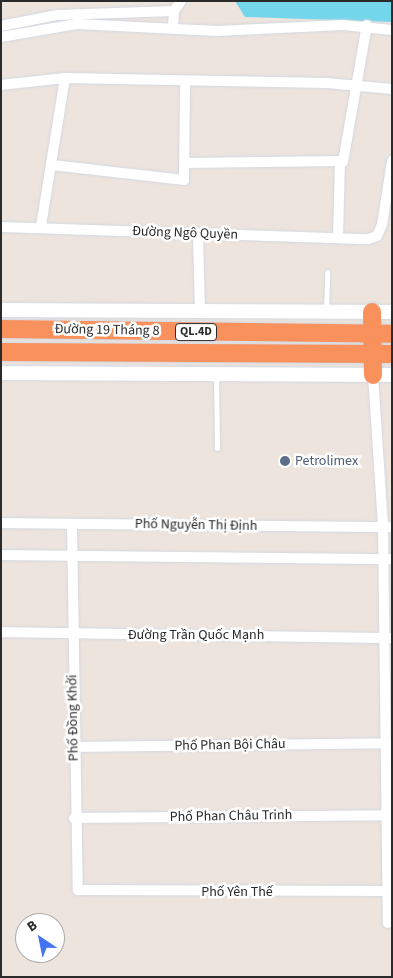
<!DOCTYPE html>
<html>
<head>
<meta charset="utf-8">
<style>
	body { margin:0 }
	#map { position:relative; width:393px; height:978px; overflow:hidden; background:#ece4dd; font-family:"Source Sans 3",sans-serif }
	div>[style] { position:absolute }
	.water>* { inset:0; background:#74d6ea }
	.roads { filter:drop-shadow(0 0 1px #d2d7e3) drop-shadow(0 0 1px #d2d7e3) }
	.lane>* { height:5px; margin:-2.5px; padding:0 2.5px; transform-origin:2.5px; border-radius:2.5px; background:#fff }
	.street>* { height:10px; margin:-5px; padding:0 5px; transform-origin:5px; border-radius:5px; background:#fff }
	.secondary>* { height:14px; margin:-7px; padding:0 7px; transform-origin:7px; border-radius:7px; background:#fff }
	.highway>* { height:18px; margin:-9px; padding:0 9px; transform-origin:9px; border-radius:9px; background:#f8915c }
	.dots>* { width:14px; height:14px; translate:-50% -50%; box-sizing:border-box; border:2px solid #fff; border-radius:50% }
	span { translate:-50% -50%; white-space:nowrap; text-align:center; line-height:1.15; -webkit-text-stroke:5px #fff; paint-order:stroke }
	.shield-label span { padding:1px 4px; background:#fff; border:1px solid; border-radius:4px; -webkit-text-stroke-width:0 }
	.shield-label { font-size:12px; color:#2a2a2a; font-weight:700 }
	.street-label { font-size:14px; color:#2a2a2a }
	.service-label { font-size:14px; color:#4e5e75 }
	.left { translate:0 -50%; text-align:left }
	.frame { position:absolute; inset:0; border:2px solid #2a2a2a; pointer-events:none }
	.north { position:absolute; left:15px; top:913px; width:50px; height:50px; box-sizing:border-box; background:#fff; border:1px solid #aaa; border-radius:50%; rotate:326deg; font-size:14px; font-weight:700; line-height:20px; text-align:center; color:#2a2a2a }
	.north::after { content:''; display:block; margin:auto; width:18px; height:22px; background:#4374f3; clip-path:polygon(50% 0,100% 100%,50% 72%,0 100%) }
</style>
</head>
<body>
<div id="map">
	<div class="water">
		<div style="clip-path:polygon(235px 1px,392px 1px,392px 22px,245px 17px)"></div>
	</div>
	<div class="roads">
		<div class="lane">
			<div style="left:326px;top:309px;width:37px;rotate:-88deg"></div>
			<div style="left:216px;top:374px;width:74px;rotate:89.2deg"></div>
		</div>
		<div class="street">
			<div style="left:1px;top:26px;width:57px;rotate:-11.1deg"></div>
			<div style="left:57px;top:15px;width:117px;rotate:-2deg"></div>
			<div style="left:173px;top:26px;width:15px;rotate:-86deg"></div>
			<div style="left:174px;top:11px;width:12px;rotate:-55deg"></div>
			<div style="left:1px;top:37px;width:77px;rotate:-9.7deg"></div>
			<div style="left:77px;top:24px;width:140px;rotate:2.9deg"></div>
			<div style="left:217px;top:31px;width:126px;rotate:-2.7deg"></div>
			<div style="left:343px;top:25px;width:49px;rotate:5.8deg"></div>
			<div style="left:1px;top:85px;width:64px;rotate:-6.2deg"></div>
			<div style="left:65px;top:78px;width:262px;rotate:1.1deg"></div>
			<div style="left:327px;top:83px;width:65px;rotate:5.3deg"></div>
			<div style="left:343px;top:162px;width:139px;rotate:-80.1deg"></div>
			<div style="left:185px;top:163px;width:155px;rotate:-0.7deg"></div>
			<div style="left:340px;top:161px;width:77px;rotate:91.5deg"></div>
			<div style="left:52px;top:165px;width:133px;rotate:6.5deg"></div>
			<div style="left:184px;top:180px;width:96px;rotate:-89.4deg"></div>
			<div style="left:41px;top:226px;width:150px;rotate:-80.8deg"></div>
			<div style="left:1px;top:227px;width:367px;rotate:1.9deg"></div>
			<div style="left:368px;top:239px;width:9px;rotate:-18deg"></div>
			<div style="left:377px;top:236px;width:12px;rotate:-66deg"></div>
			<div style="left:382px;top:225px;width:65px;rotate:-81.1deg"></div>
			<div style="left:198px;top:234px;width:77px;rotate:88.5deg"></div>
			<div style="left:373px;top:375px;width:152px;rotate:86.2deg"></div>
			<div style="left:383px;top:527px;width:396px;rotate:89.3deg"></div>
			<div style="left:1px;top:523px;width:391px;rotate:0.6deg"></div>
			<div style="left:72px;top:524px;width:366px;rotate:89.1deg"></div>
			<div style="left:78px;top:890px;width:310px;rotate:0.2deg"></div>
			<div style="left:1px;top:555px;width:391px;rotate:0.6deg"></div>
			<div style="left:1px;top:632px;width:391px;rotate:0.9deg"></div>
			<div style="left:74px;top:747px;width:312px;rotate:-0.7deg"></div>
			<div style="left:74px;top:818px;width:313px;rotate:-0.5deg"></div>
		</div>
		<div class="secondary">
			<div style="left:1px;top:310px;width:391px;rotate:0.3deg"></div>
			<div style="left:1px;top:373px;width:391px;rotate:0.3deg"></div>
		</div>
		<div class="highway">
			<div style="left:372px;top:312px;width:63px;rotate:89.1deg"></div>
			<div style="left:1px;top:329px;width:391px;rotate:0.7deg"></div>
			<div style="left:1px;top:352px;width:391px;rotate:0.3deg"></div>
		</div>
	</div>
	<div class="dots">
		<div style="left:285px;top:461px;background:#5c6f8a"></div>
	</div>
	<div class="shield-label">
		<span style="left:196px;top:332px">QL.4D</span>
	</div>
	<div class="street-label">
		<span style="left:185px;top:233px;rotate:2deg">Đường Ngô Quyền</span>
		<span style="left:107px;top:330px;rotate:1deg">Đường 19 Tháng 8</span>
		<span style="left:196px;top:525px;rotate:1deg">Phố Nguyễn Thị Định</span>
		<span style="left:196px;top:635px">Đường Trần Quốc Mạnh</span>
		<span style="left:73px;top:718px;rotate:-91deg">Phố Đồng Khởi</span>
		<span style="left:230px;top:745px;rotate:-1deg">Phố Phan Bội Châu</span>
		<span style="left:231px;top:816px;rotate:-1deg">Phố Phan Châu Trinh</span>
		<span style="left:237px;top:892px">Phố Yên Thế</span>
	</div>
	<div class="service-label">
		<span class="left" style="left:295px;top:461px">Petrolimex</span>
	</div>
	<div class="frame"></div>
	<div class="north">B</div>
</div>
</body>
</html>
